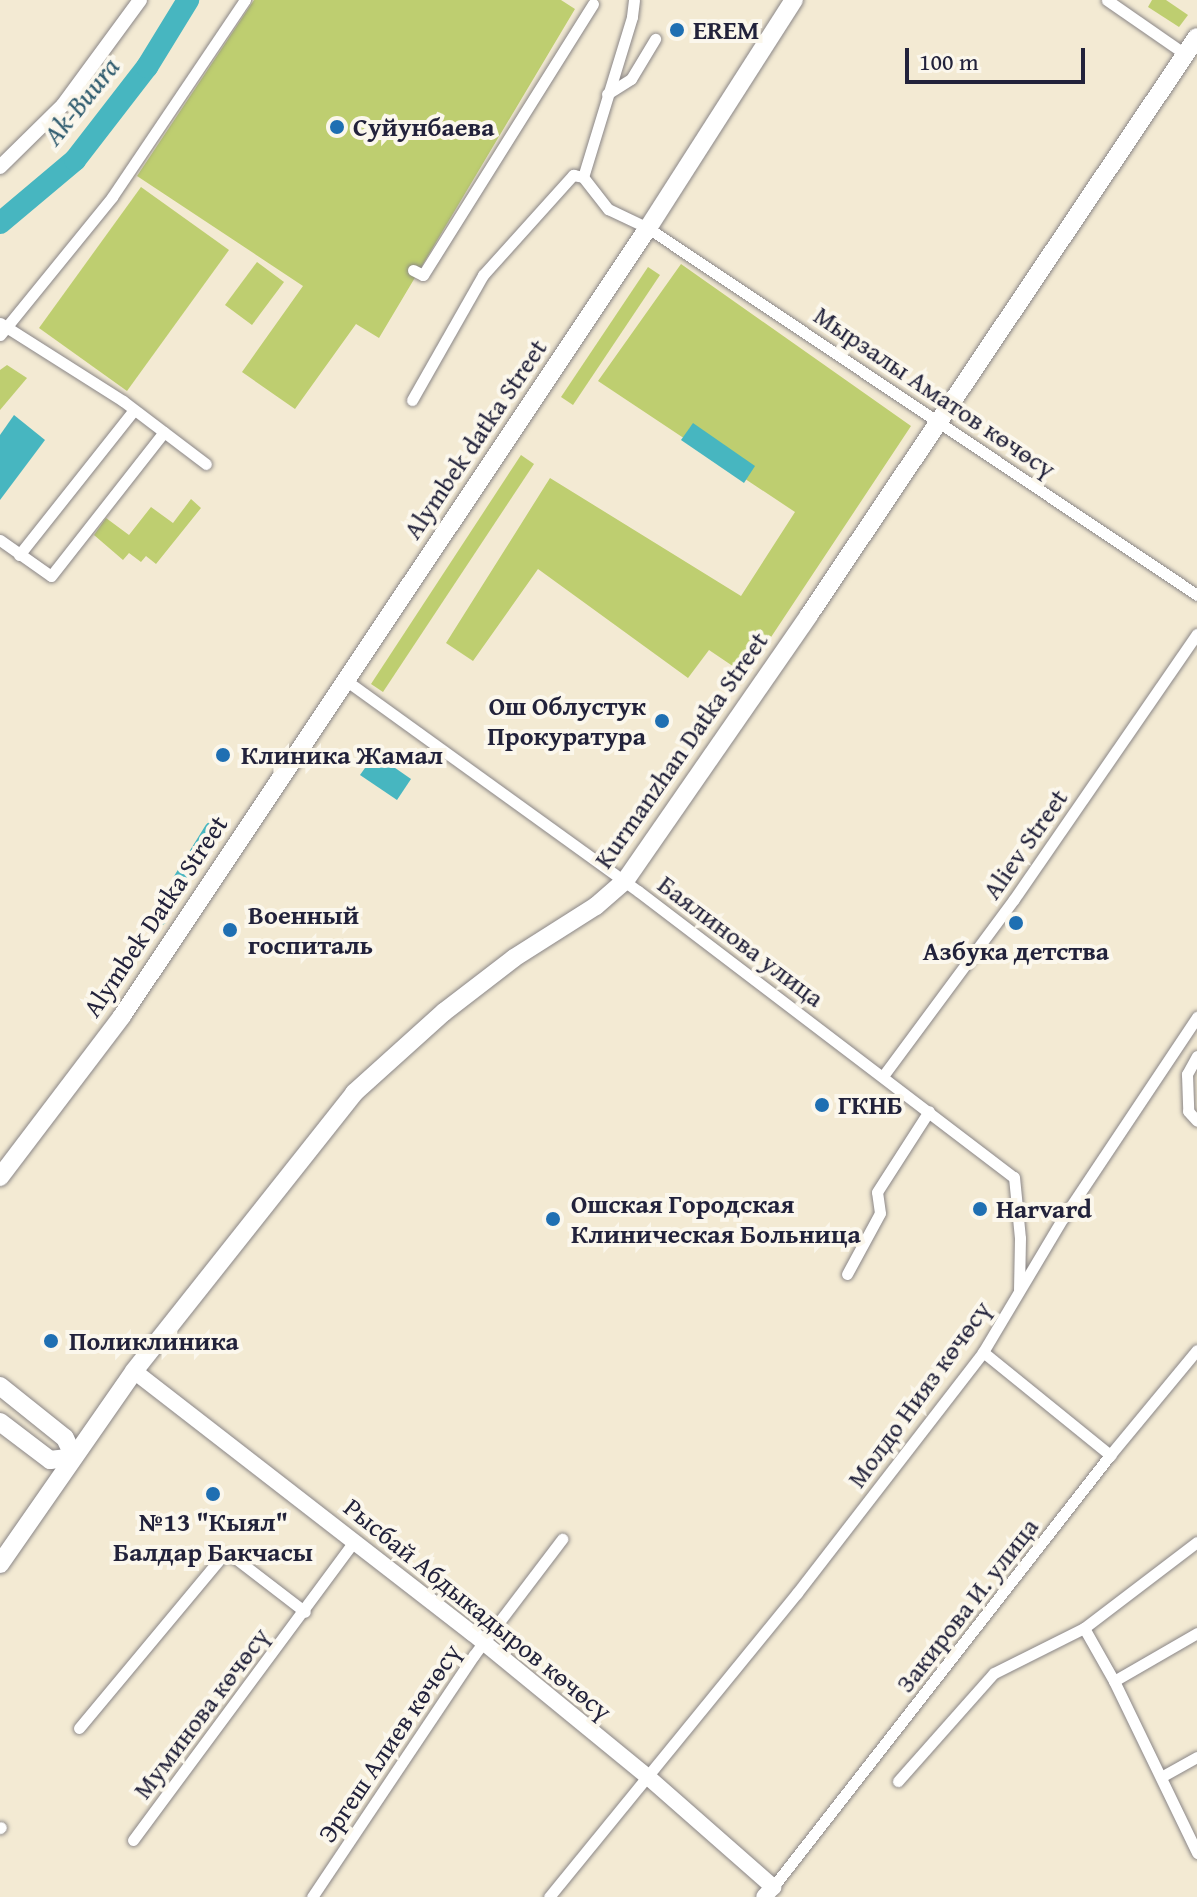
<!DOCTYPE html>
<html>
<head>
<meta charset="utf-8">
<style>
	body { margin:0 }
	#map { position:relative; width:1197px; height:1897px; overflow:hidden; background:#f3ead3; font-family:"Gentium Book Plus",serif }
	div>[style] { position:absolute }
	.green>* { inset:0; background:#bece70 }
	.water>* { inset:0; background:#47b6c0 }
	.canal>* { height:12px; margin:-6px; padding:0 6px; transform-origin:6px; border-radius:6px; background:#47b6c0 }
	.river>* { height:22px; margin:-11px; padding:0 11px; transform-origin:11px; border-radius:11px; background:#47b6c0 }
	.roads { filter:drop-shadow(0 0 2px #8a8687) drop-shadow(0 0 2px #8a8687) }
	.minor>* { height:11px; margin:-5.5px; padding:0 5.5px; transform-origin:5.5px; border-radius:5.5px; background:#fff }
	.tertiary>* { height:14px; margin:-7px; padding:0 7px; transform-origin:7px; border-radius:7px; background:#fff }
	.secondary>* { height:16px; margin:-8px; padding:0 8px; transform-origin:8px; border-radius:8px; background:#fff }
	.primary>* { height:18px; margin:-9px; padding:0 9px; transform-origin:9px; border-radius:9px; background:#fff }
	.dots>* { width:22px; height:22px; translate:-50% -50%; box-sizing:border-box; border:4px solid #fbf7ec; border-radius:50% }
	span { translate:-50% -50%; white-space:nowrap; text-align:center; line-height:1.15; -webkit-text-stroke:8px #fbf7ec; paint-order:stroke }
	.poi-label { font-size:26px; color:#22223b; font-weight:700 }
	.left { translate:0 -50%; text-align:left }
	.right { translate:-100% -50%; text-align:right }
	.street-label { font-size:26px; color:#22223b }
	.water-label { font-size:28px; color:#315d70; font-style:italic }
	.scale { position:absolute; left:905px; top:48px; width:180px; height:36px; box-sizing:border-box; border:4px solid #22223b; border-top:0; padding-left:10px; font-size:24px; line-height:28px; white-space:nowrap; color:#22223b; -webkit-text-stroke:6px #fbf7ec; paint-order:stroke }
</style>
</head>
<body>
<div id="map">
	<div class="green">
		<div style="clip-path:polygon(254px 0,561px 0,575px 9px,379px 338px,356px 324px,295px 409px,242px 372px,303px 286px,137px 176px)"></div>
		<div style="clip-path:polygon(1152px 0,1166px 0,1188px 15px,1179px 27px,1148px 7px)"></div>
		<div style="clip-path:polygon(141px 187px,229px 250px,127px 391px,39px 328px)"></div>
		<div style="clip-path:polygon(257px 262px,284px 282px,252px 325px,225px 305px)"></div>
		<div style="clip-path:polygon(681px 264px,911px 426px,746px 675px,709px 650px,688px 678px,538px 569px,473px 661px,446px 643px,550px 478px,741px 596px,795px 512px,598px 381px)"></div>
		<div style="clip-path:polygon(648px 267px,660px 275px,573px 405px,561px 397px)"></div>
		<div style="clip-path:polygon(7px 365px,27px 378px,0 410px,0 370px)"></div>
		<div style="clip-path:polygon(521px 455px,534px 464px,383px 692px,371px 684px)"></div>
		<div style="clip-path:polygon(191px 499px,201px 508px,156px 564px,146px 556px,141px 562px,129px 553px,123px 560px,94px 535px,106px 518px,129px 535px,151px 507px,173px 523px)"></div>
	</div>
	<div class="water">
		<div style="clip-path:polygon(14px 415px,45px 440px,0 500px,0 435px)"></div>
		<div style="clip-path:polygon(693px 423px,755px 466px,744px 483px,681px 440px)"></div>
		<div style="clip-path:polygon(375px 754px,411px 779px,397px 800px,360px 775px)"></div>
	</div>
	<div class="canal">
		<div style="left:161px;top:919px;width:36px;rotate:-67deg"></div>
		<div style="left:175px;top:886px;width:68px;rotate:-58.2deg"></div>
	</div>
	<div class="river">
		<div style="left:0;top:223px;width:98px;rotate:-40deg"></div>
		<div style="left:75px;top:160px;width:118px;rotate:-52.3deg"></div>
		<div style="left:147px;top:67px;width:79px;rotate:-58.5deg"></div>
	</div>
	<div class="roads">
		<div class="minor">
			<div style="left:634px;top:0;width:17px;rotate:97deg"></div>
			<div style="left:632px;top:17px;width:167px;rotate:107deg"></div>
			<div style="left:583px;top:177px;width:41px;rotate:52deg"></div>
			<div style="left:608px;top:209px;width:44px;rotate:25.4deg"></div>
			<div style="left:648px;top:228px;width:660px;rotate:33.76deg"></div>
			<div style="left:1107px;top:0;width:95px;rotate:34.7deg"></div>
			<div style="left:607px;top:94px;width:28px;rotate:-32deg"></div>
			<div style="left:631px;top:79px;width:47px;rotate:-59deg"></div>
			<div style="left:413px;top:270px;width:11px;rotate:27deg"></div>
			<div style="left:423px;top:275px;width:320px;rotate:-57.9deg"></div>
			<div style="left:0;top:323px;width:146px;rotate:32.4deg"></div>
			<div style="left:123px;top:401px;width:104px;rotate:37.2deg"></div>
			<div style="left:0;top:335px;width:178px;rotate:-50.9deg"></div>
			<div style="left:112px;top:197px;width:238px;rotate:-56deg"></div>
			<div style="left:412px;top:400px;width:144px;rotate:-60.4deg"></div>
			<div style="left:483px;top:275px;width:135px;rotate:-48deg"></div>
			<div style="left:573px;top:175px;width:10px;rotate:11deg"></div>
			<div style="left:0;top:540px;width:62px;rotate:35.2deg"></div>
			<div style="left:51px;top:576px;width:183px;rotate:-51.9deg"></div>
			<div style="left:19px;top:555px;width:185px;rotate:-51.6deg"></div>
			<div style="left:344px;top:679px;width:362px;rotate:35.8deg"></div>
			<div style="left:638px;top:891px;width:472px;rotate:37.3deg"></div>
			<div style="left:1014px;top:1177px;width:61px;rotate:84.4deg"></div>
			<div style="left:1020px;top:1238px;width:51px;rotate:91.1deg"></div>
			<div style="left:1197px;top:1056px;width:21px;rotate:119deg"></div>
			<div style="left:1187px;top:1074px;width:37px;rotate:88deg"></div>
			<div style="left:1188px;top:1111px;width:13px;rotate:48deg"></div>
			<div style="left:883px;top:1076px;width:220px;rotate:-53.5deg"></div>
			<div style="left:1014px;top:899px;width:322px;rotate:-55.4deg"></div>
			<div style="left:847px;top:1274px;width:69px;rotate:-61.6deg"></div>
			<div style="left:880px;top:1213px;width:21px;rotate:-98deg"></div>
			<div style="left:877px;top:1192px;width:96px;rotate:-57.3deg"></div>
			<div style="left:983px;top:1352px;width:164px;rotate:39deg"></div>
			<div style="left:1084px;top:1628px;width:61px;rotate:60.5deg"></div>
			<div style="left:1114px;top:1681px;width:191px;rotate:64.2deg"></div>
			<div style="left:1114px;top:1681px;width:96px;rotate:-30deg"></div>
			<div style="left:79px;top:1728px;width:225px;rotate:-50.2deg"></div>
			<div style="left:223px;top:1555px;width:12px;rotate:14deg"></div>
			<div style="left:235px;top:1558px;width:88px;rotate:37.6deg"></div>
			<div style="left:1161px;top:1777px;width:41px;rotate:-29.1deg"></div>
			<div style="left:898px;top:1781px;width:144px;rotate:-48.4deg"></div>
			<div style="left:994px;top:1673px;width:101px;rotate:-26.6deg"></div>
			<div style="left:1084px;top:1628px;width:142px;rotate:-37.3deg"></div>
			<div style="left:0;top:1828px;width:1px;rotate:-45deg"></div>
			<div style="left:133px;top:1840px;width:372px;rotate:-53.5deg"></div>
			<div style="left:773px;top:1887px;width:548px;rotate:-52.04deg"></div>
			<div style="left:1110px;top:1455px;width:136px;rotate:-50.4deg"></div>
			<div style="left:312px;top:1897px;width:291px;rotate:-56.2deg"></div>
			<div style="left:474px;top:1655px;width:146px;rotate:-52.8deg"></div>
			<div style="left:549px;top:1897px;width:392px;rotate:-50.8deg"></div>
			<div style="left:797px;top:1593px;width:304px;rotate:-52.3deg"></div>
			<div style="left:983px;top:1352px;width:156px;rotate:-59.2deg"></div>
			<div style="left:1063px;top:1218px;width:242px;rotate:-56.3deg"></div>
		</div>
		<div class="tertiary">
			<div style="left:0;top:167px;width:88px;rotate:-44.5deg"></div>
			<div style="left:63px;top:105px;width:130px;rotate:-53.7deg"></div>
		</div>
		<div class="secondary">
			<div style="left:134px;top:1371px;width:428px;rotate:37.8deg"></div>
			<div style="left:472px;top:1633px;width:227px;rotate:39.3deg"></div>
			<div style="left:648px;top:1777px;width:167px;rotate:41.3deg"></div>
			<div style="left:773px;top:1887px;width:13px;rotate:132deg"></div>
		</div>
		<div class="primary">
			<div style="left:0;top:1177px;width:202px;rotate:-52.8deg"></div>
			<div style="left:122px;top:1016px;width:947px;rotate:-56.28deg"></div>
			<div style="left:648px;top:228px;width:271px;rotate:-57.4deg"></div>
			<div style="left:0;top:1386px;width:83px;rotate:38.7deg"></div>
			<div style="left:65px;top:1438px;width:21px;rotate:65deg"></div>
			<div style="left:0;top:1422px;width:63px;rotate:37.2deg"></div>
			<div style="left:50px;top:1460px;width:24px;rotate:-7deg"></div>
			<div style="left:0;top:1564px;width:235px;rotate:-55.2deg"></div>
			<div style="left:134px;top:1371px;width:355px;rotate:-51.6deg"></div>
			<div style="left:354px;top:1093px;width:121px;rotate:-42deg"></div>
			<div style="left:444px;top:1012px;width:88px;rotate:-37.6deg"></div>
			<div style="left:514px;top:958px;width:97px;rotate:-32.4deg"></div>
			<div style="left:596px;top:906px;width:38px;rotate:-41deg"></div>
			<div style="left:625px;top:881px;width:323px;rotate:-55.3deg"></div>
			<div style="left:809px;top:615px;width:696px;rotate:-56.13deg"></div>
		</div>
	</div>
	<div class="dots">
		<div style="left:677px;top:30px;background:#1f6fb2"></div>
		<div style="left:337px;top:127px;background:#1f6fb2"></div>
		<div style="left:662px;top:721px;background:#1f6fb2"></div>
		<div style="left:223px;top:755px;background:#1f6fb2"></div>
		<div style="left:1016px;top:923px;background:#1f6fb2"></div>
		<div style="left:230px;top:930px;background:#1f6fb2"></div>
		<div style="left:822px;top:1105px;background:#1f6fb2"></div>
		<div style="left:980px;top:1209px;background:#1f6fb2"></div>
		<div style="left:553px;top:1219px;background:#1f6fb2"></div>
		<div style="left:51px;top:1341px;background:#1f6fb2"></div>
		<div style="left:213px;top:1494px;background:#1f6fb2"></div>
	</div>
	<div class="poi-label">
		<span class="left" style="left:693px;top:30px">EREM</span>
		<span class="left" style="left:353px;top:127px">Суйунбаева</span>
		<span class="right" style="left:646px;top:721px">Ош Облустук<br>Прокуратура</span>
		<span class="left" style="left:241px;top:755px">Клиника Жамал</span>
		<span class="left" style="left:248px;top:930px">Военный<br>госпиталь</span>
		<span style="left:1016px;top:951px">Азбука детства</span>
		<span class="left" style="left:838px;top:1105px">ГКНБ</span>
		<span class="left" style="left:571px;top:1219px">Ошская Городская<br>Клиническая Больница</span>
		<span class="left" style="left:996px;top:1209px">Harvard</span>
		<span class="left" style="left:69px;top:1341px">Поликлиника</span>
		<span style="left:213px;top:1537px">№13 "Кыял"<br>Балдар Бакчасы</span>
	</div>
	<div class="street-label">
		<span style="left:935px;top:392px;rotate:34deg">Мырзалы Аматов көчөсү</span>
		<span style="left:475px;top:439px;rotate:-56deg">Alymbek datka Street</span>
		<span style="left:681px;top:750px;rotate:-55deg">Kurmanzhan Datka Street</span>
		<span style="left:1025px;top:844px;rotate:-55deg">Aliev Street</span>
		<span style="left:155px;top:916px;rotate:-56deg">Alymbek Datka Street</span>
		<span style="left:741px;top:941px;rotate:37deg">Баялинова улица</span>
		<span style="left:919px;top:1394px;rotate:-54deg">Молдо Нияз көчөсү</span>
		<span style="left:967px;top:1605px;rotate:-52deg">Закирова И. улица</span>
		<span style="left:478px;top:1609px;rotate:39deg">Рысбай Абдыкадыров көчөсү</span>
		<span style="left:201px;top:1713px;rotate:-53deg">Муминова көчөсү</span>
		<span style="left:389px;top:1743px;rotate:-56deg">Эргеш Алиев көчөсү</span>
	</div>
	<div class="water-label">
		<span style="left:81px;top:101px;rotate:-51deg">Ak-Buura</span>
	</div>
	<div class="scale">100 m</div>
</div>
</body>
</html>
